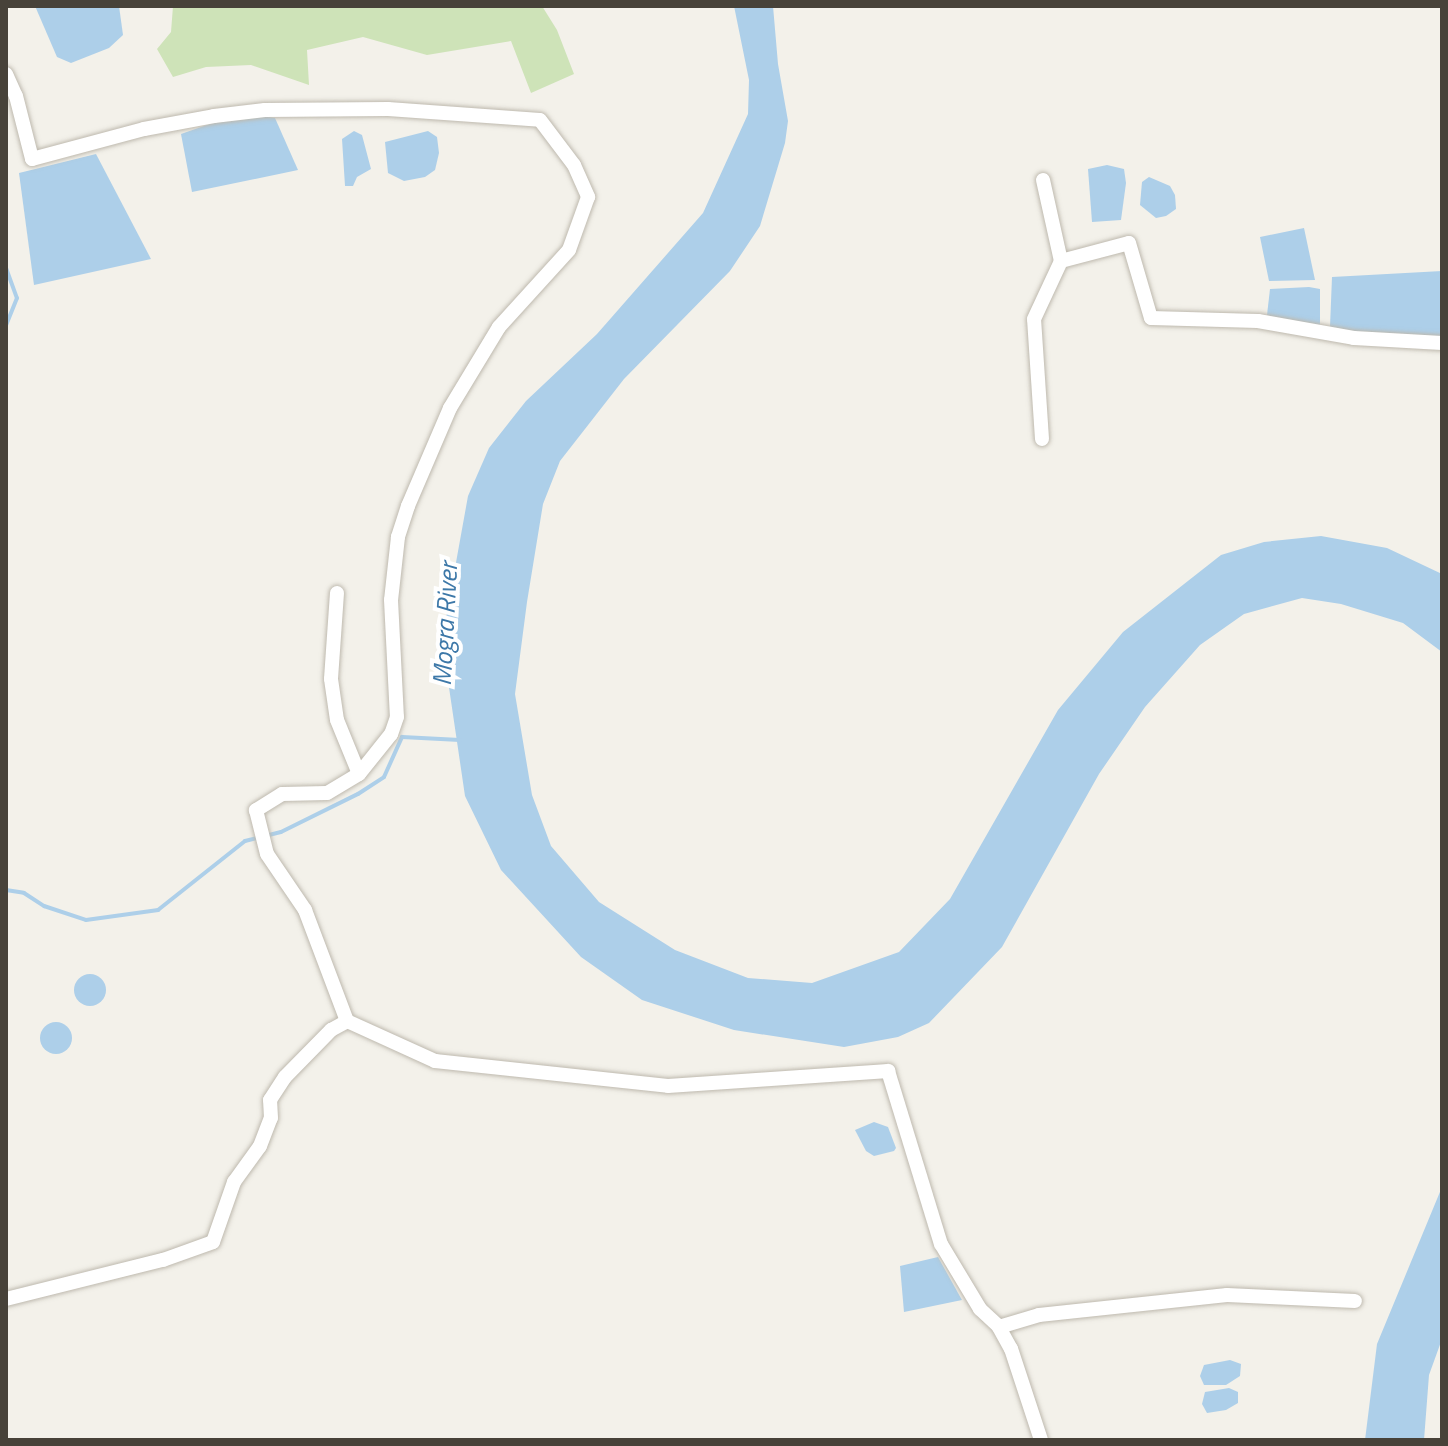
<!DOCTYPE html>
<html>
<head>
<meta charset="utf-8">
<style>
	body { margin:0 }
	#map { position:relative; width:1448px; height:1446px; overflow:hidden; background:#f3f1ea; font-family:"Titillium Web",sans-serif }
	div>[style] { position:absolute }
	.green>* { inset:0; background:#cee3b8 }
	.water>* { inset:0; background:#adcfe9 }
	.round { border-radius:50% }
	.stream>* { height:4px; margin:-2px; padding:0 2px; transform-origin:2px; border-radius:2px; background:#adcfe9 }
	.roads { filter:drop-shadow(0 0 2px #beb9ae) drop-shadow(0 0 2px #beb9ae) }
	.minor>* { height:14px; margin:-7px; padding:0 7px; transform-origin:7px; border-radius:7px; background:#fff }
	span { translate:-50% -50%; white-space:nowrap; text-align:center; line-height:1.15; -webkit-text-stroke:8px #fff; paint-order:stroke }
	.water-label { font-size:26px; color:#3d78a8; font-style:italic }
	.frame { position:absolute; inset:0; border:8px solid #474239; pointer-events:none }
</style>
</head>
<body>
<div id="map">
	<div class="green">
		<div style="clip-path:polygon(173px 6px,542px 6px,557px 30px,574px 74px,531px 93px,511px 41px,427px 55px,363px 37px,307px 50px,309px 85px,251px 65px,206px 67px,173px 77px,157px 49px,171px 32px)"></div>
	</div>
	<div class="water">
		<div style="clip-path:polygon(35px 6px,119px 6px,123px 35px,109px 48px,71px 63px,57px 57px)"></div>
		<div style="clip-path:polygon(734px 6px,773px 6px,778px 64px,788px 121px,785px 143px,760px 226px,730px 271px,624px 379px,560px 461px,543px 504px,527px 602px,515px 694px,532px 795px,551px 846px,599px 902px,675px 950px,748px 978px,812px 983px,899px 952px,950px 899px,1058px 710px,1123px 632px,1221px 555px,1264px 542px,1321px 536px,1387px 548px,1442px 574px,1442px 652px,1403px 623px,1341px 604px,1302px 598px,1244px 614px,1200px 645px,1145px 707px,1099px 774px,1002px 947px,929px 1023px,898px 1037px,844px 1047px,734px 1030px,642px 1000px,581px 957px,501px 870px,465px 796px,442px 640px,468px 496px,489px 448px,526px 401px,597px 334px,703px 213px,748px 114px,749px 80px)"></div>
		<div style="clip-path:polygon(241px 113px,275px 118px,298px 170px,192px 192px,181px 134px)"></div>
		<div style="clip-path:polygon(354px 131px,362px 135px,371px 169px,357px 177px,353px 186px,345px 186px,342px 139px)"></div>
		<div style="clip-path:polygon(428px 131px,437px 137px,439px 153px,435px 170px,425px 177px,404px 181px,388px 173px,385px 142px)"></div>
		<div style="clip-path:polygon(96px 154px,151px 259px,34px 285px,19px 173px)"></div>
		<div style="clip-path:polygon(1107px 165px,1124px 169px,1126px 183px,1121px 220px,1092px 222px,1088px 169px)"></div>
		<div style="clip-path:polygon(1149px 177px,1170px 186px,1175px 195px,1176px 209px,1166px 216px,1156px 218px,1140px 205px,1142px 182px)"></div>
		<div style="clip-path:polygon(1304px 228px,1315px 280px,1269px 281px,1260px 237px)"></div>
		<div style="clip-path:polygon(1442px 271px,1442px 336px,1418px 339px,1367px 336px,1330px 327px,1332px 277px)"></div>
		<div style="clip-path:polygon(1309px 287px,1320px 289px,1320px 327px,1292px 325px,1267px 315px,1270px 289px)"></div>
		<div class="round" style="left:74px;top:974px;width:32px;height:32px"></div>
		<div class="round" style="left:40px;top:1022px;width:32px;height:32px"></div>
		<div style="clip-path:polygon(874px 1122px,888px 1127px,896px 1148px,894px 1151px,874px 1156px,866px 1151px,855px 1130px)"></div>
		<div style="clip-path:polygon(1442px 1187px,1442px 1339px,1429px 1375px,1424px 1440px,1365px 1440px,1377px 1344px)"></div>
		<div style="clip-path:polygon(938px 1257px,962px 1300px,904px 1312px,900px 1266px)"></div>
		<div style="clip-path:polygon(1230px 1360px,1241px 1364px,1240px 1376px,1226px 1385px,1204px 1385px,1200px 1376px,1204px 1365px)"></div>
		<div style="clip-path:polygon(1229px 1388px,1238px 1392px,1238px 1403px,1226px 1410px,1207px 1413px,1202px 1404px,1205px 1392px)"></div>
	</div>
	<div class="stream">
		<div style="left:6px;top:268px;width:32px;rotate:70deg"></div>
		<div style="left:17px;top:298px;width:29px;rotate:112deg"></div>
		<div style="left:6px;top:890px;width:18px;rotate:9deg"></div>
		<div style="left:24px;top:893px;width:24px;rotate:33deg"></div>
		<div style="left:44px;top:906px;width:44px;rotate:18.4deg"></div>
		<div style="left:86px;top:920px;width:73px;rotate:-7.9deg"></div>
		<div style="left:158px;top:910px;width:111px;rotate:-38.4deg"></div>
		<div style="left:245px;top:841px;width:37px;rotate:-14deg"></div>
		<div style="left:281px;top:832px;width:86px;rotate:-26.3deg"></div>
		<div style="left:358px;top:794px;width:31px;rotate:-33deg"></div>
		<div style="left:384px;top:777px;width:44px;rotate:-65.8deg"></div>
		<div style="left:402px;top:737px;width:58px;rotate:3deg"></div>
	</div>
	<div class="roads">
		<div class="minor">
			<div style="left:6px;top:74px;width:24px;rotate:66deg"></div>
			<div style="left:16px;top:96px;width:65px;rotate:75.7deg"></div>
			<div style="left:32px;top:159px;width:116px;rotate:-15deg"></div>
			<div style="left:144px;top:129px;width:71px;rotate:-10.5deg"></div>
			<div style="left:214px;top:116px;width:51px;rotate:-6.7deg"></div>
			<div style="left:265px;top:110px;width:123px;rotate:-0.5deg"></div>
			<div style="left:388px;top:109px;width:152px;rotate:4.1deg"></div>
			<div style="left:540px;top:120px;width:56px;rotate:52.9deg"></div>
			<div style="left:574px;top:165px;width:35px;rotate:66deg"></div>
			<div style="left:588px;top:197px;width:56px;rotate:109.7deg"></div>
			<div style="left:569px;top:250px;width:104px;rotate:132.3deg"></div>
			<div style="left:499px;top:327px;width:95px;rotate:121.2deg"></div>
			<div style="left:450px;top:408px;width:107px;rotate:113.2deg"></div>
			<div style="left:408px;top:506px;width:33px;rotate:108deg"></div>
			<div style="left:398px;top:537px;width:63px;rotate:96.3deg"></div>
			<div style="left:391px;top:600px;width:117px;rotate:87.1deg"></div>
			<div style="left:397px;top:717px;width:18px;rotate:109deg"></div>
			<div style="left:391px;top:734px;width:51px;rotate:128.7deg"></div>
			<div style="left:1043px;top:180px;width:83px;rotate:77.5deg"></div>
			<div style="left:1061px;top:261px;width:70px;rotate:-14.8deg"></div>
			<div style="left:1129px;top:243px;width:78px;rotate:73.7deg"></div>
			<div style="left:1151px;top:318px;width:107px;rotate:1.6deg"></div>
			<div style="left:1258px;top:321px;width:97px;rotate:10deg"></div>
			<div style="left:1354px;top:338px;width:88px;rotate:3.3deg"></div>
			<div style="left:1042px;top:439px;width:120px;rotate:-93.8deg"></div>
			<div style="left:1034px;top:319px;width:64px;rotate:-65deg"></div>
			<div style="left:337px;top:593px;width:86px;rotate:94deg"></div>
			<div style="left:331px;top:679px;width:41px;rotate:81.7deg"></div>
			<div style="left:337px;top:720px;width:58px;rotate:67.8deg"></div>
			<div style="left:359px;top:774px;width:37px;rotate:149deg"></div>
			<div style="left:327px;top:793px;width:45px;rotate:178.7deg"></div>
			<div style="left:282px;top:794px;width:31px;rotate:148deg"></div>
			<div style="left:256px;top:810px;width:45px;rotate:76deg"></div>
			<div style="left:267px;top:854px;width:68px;rotate:55.8deg"></div>
			<div style="left:305px;top:910px;width:119px;rotate:69.3deg"></div>
			<div style="left:6px;top:1299px;width:162px;rotate:-14deg"></div>
			<div style="left:163px;top:1260px;width:53px;rotate:-19.8deg"></div>
			<div style="left:213px;top:1242px;width:64px;rotate:-70.7deg"></div>
			<div style="left:234px;top:1182px;width:44px;rotate:-54.2deg"></div>
			<div style="left:260px;top:1146px;width:30px;rotate:-69deg"></div>
			<div style="left:271px;top:1118px;width:18px;rotate:-93deg"></div>
			<div style="left:270px;top:1100px;width:27px;rotate:-57deg"></div>
			<div style="left:285px;top:1077px;width:66px;rotate:-45.6deg"></div>
			<div style="left:331px;top:1030px;width:18px;rotate:-29deg"></div>
			<div style="left:347px;top:1021px;width:97px;rotate:24.4deg"></div>
			<div style="left:435px;top:1061px;width:234px;rotate:6.1deg"></div>
			<div style="left:668px;top:1086px;width:221px;rotate:-3.9deg"></div>
			<div style="left:888px;top:1071px;width:181px;rotate:73deg"></div>
			<div style="left:941px;top:1244px;width:76px;rotate:59deg"></div>
			<div style="left:980px;top:1309px;width:26px;rotate:43deg"></div>
			<div style="left:1041px;top:1440px;width:96px;rotate:-108.2deg"></div>
			<div style="left:1011px;top:1349px;width:25px;rotate:-119deg"></div>
			<div style="left:999px;top:1327px;width:42px;rotate:-16.7deg"></div>
			<div style="left:1039px;top:1315px;width:189px;rotate:-6.1deg"></div>
			<div style="left:1227px;top:1295px;width:128px;rotate:2.7deg"></div>
		</div>
	</div>
	<div class="water-label">
		<span style="left:445px;top:624px;rotate:-87deg">Mogra River</span>
	</div>
	<div class="frame"></div>
</div>
</body>
</html>
